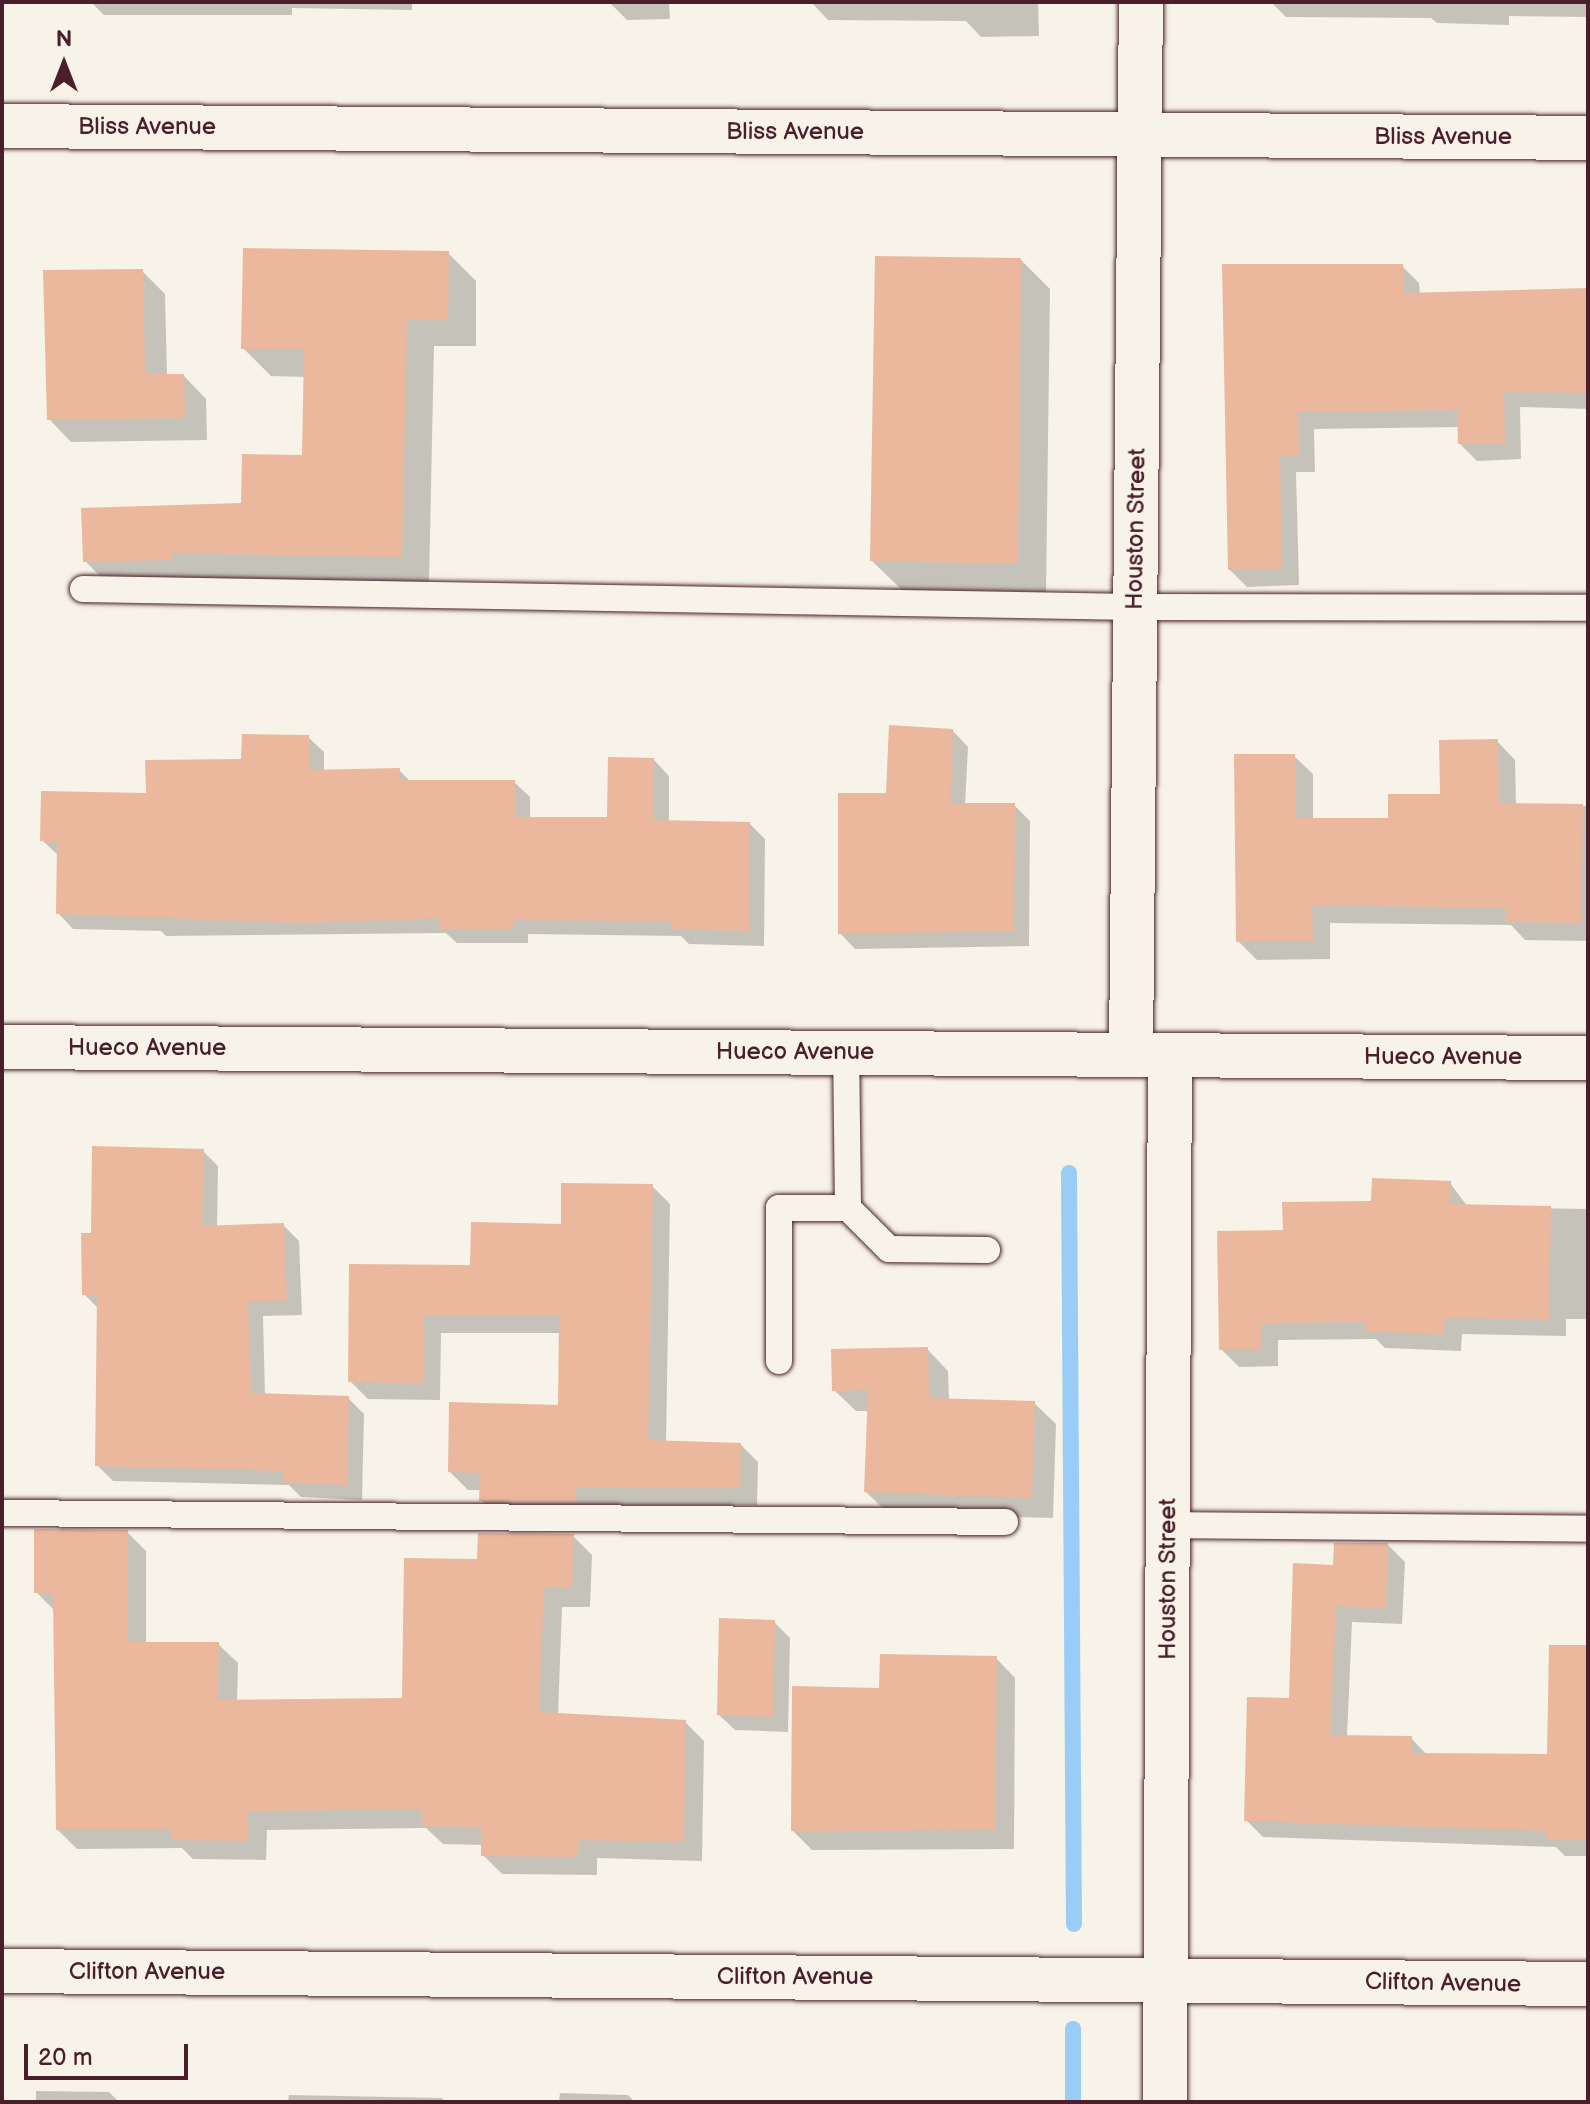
<!DOCTYPE html>
<html>
<head>
<meta charset="utf-8">
<style>
	body { margin:0 }
	#map { position:relative; width:1590px; height:2104px; overflow:hidden; background:#f7f3e8; font-family:"Balsamiq Sans",sans-serif }
	div>[style] { position:absolute }
	.shadow>* { inset:0; background:#0003 }
	.stream>* { height:16px; margin:-8px; padding:0 8px; transform-origin:8px; border-radius:8px; background:#99cdf7 }
	.building>* { inset:0; background:#ebb79d }
	.roads { filter:drop-shadow(0 0 2px #4a1f2b) drop-shadow(0 0 2px #4a1f2b) }
	.service>* { height:26px; margin:-13px; padding:0 13px; transform-origin:13px; border-radius:13px; background:#f7f3e8 }
	.minor>* { height:44px; margin:-22px; padding:0 22px; transform-origin:22px; border-radius:22px; background:#f7f3e8 }
	.tertiary>* { height:44px; margin:-22px; padding:0 22px; transform-origin:22px; border-radius:22px; background:#f7f3e8 }
	span { translate:-50% -50%; white-space:nowrap; text-align:center; line-height:1.15; -webkit-text-stroke:7px #f7f3e8; paint-order:stroke }
	.street-label { font-size:24px; color:#4a1f2b }
	.frame { position:absolute; inset:0; border:4px solid #4a1f2b; pointer-events:none }
	.north { position:absolute; left:24px; top:24px; width:80px; height:80px; -webkit-text-stroke:6px #f7f3e8; paint-order:stroke; rotate:0deg; font-size:22px; font-weight:700; line-height:32px; text-align:center; color:#4a1f2b }
	.north::after { content:''; display:block; margin:auto; width:28px; height:36px; background:#4a1f2b; clip-path:polygon(50% 0,100% 100%,50% 72%,0 100%) }
	.scale { position:absolute; left:24px; top:2044px; width:164px; height:36px; box-sizing:border-box; border:4px solid #4a1f2b; border-top:0; padding-left:10px; font-size:24px; line-height:28px; white-space:nowrap; color:#4a1f2b; -webkit-text-stroke:6px #f7f3e8; paint-order:stroke }
</style>
</head>
<body>
<div id="map">
	<div class="shadow">
		<div style="clip-path:polygon(91px 2px,495px 2px,412px 3px,412px 10px,292px 8px,292px 15px,104px 15px)"></div>
		<div style="clip-path:polygon(609px 2px,669px 2px,670px 19px,627px 20px)"></div>
		<div style="clip-path:polygon(811px 2px,1038px 2px,1039px 36px,981px 37px,966px 21px,828px 20px)"></div>
		<div style="clip-path:polygon(1271px 2px,1588px 2px,1588px 17px,1509px 16px,1509px 25px,1437px 23px,1431px 18px,1286px 17px)"></div>
		<div style="clip-path:polygon(448px 253px,476px 281px,476px 346px,434px 346px,429px 584px,113px 589px,85px 561px,243px 505px,304px 457px,306px 377px,271px 376px,243px 348px)"></div>
		<div style="clip-path:polygon(1021px 260px,1050px 289px,1046px 592px,902px 590px,872px 561px)"></div>
		<div style="clip-path:polygon(1224px 266px,1402px 266px,1419px 283px,1420px 295px,1588px 290px,1588px 409px,1520px 407px,1521px 459px,1477px 461px,1460px 444px,1460px 427px,1314px 429px,1315px 472px,1296px 472px,1299px 585px,1247px 587px,1230px 570px)"></div>
		<div style="clip-path:polygon(142px 271px,165px 294px,167px 376px,184px 376px,206px 399px,207px 440px,71px 442px,49px 419px)"></div>
		<div style="clip-path:polygon(953px 731px,968px 747px,965px 805px,1014px 805px,1030px 821px,1029px 946px,855px 949px,840px 933px,888px 795px)"></div>
		<div style="clip-path:polygon(308px 737px,324px 752px,324px 772px,399px 770px,411px 782px,514px 782px,530px 797px,530px 819px,609px 819px,654px 760px,669px 776px,669px 823px,750px 824px,765px 839px,764px 946px,689px 944px,681px 936px,528px 934px,528px 943px,457px 943px,446px 933px,166px 936px,161px 931px,73px 929px,58px 913px,59px 856px,42px 840px)"></div>
		<div style="clip-path:polygon(1497px 741px,1515px 760px,1516px 806px,1588px 806px,1588px 941px,1525px 940px,1511px 925px,1330px 923px,1330px 959px,1257px 960px,1238px 941px,1294px 756px,1313px 774px,1313px 820px,1390px 820px,1442px 796px)"></div>
		<div style="clip-path:polygon(203px 1151px,218px 1166px,217px 1228px,283px 1225px,299px 1241px,302px 1315px,263px 1316px,265px 1396px,348px 1398px,364px 1414px,362px 1500px,301px 1497px,289px 1485px,113px 1481px,97px 1465px,99px 1309px,84px 1294px,93px 1235px)"></div>
		<div style="clip-path:polygon(1450px 1183px,1468px 1207px,1588px 1209px,1588px 1319px,1566px 1319px,1566px 1336px,1462px 1334px,1461px 1351px,1385px 1348px,1376px 1339px,1278px 1340px,1278px 1366px,1239px 1367px,1221px 1349px,1285px 1232px)"></div>
		<div style="clip-path:polygon(652px 1186px,670px 1204px,666px 1442px,740px 1444px,758px 1462px,757px 1505px,593px 1505px,592px 1519px,499px 1518px,481px 1500px,482px 1490px,468px 1490px,450px 1472px,560px 1407px,561px 1333px,441px 1333px,440px 1400px,368px 1399px,350px 1381px,472px 1267px)"></div>
		<div style="clip-path:polygon(927px 1349px,948px 1371px,949px 1400px,1034px 1403px,1056px 1424px,1053px 1518px,888px 1513px,866px 1492px,869px 1411px,856px 1411px,834px 1390px)"></div>
		<div style="clip-path:polygon(127px 1532px,146px 1551px,146px 1644px,218px 1644px,238px 1663px,237px 1702px,404px 1700px,479px 1561px,573px 1536px,592px 1555px,590px 1607px,562px 1607px,558px 1715px,685px 1722px,704px 1741px,702px 1861px,597px 1858px,597px 1875px,502px 1874px,483px 1855px,483px 1845px,443px 1844px,426px 1828px,267px 1830px,266px 1860px,193px 1859px,182px 1848px,77px 1849px,58px 1830px,55px 1611px,36px 1592px)"></div>
		<div style="clip-path:polygon(1388px 1545px,1405px 1562px,1402px 1624px,1352px 1622px,1347px 1737px,1411px 1738px,1427px 1755px,1549px 1756px,1588px 1703px,1588px 1856px,1565px 1856px,1556px 1847px,1263px 1837px,1246px 1820px,1335px 1567px)"></div>
		<div style="clip-path:polygon(774px 1622px,790px 1638px,788px 1732px,735px 1730px,719px 1715px)"></div>
		<div style="clip-path:polygon(996px 1658px,1015px 1678px,1014px 1849px,812px 1850px,793px 1831px,881px 1690px)"></div>
		<div style="clip-path:polygon(36px 2091px,109px 2092px,119px 2102px,36px 2102px)"></div>
		<div style="clip-path:polygon(560px 2093px,628px 2095px,635px 2102px,502px 2102px,559px 2101px)"></div>
		<div style="clip-path:polygon(289px 2095px,442px 2098px,446px 2102px,206px 2102px,288px 2101px)"></div>
		<div style="clip-path:polygon(928px 2101px,1025px 2102px,928px 2102px)"></div>
	</div>
	<div class="stream">
		<div style="left:1069px;top:1173px;width:751px;rotate:89.62deg"></div>
		<div style="left:1073px;top:2102px;width:73px;rotate:-90deg"></div>
	</div>
	<div class="building">
		<div style="clip-path:polygon(243px 248px,449px 251px,448px 319px,407px 319px,402px 557px,172px 553px,172px 560px,83px 562px,81px 508px,241px 503px,242px 454px,302px 455px,304px 350px,241px 349px)"></div>
		<div style="clip-path:polygon(875px 256px,1021px 258px,1018px 564px,870px 561px)"></div>
		<div style="clip-path:polygon(1222px 264px,1403px 264px,1404px 293px,1588px 288px,1588px 393px,1504px 391px,1505px 443px,1458px 444px,1457px 410px,1298px 412px,1299px 455px,1280px 456px,1282px 569px,1228px 570px)"></div>
		<div style="clip-path:polygon(143px 269px,145px 374px,184px 374px,185px 418px,47px 420px,43px 270px)"></div>
		<div style="clip-path:polygon(889px 725px,953px 729px,950px 803px,1015px 803px,1014px 931px,838px 934px,838px 793px,886px 793px)"></div>
		<div style="clip-path:polygon(242px 734px,309px 735px,309px 770px,400px 768px,400px 780px,515px 780px,515px 817px,607px 817px,608px 757px,654px 758px,654px 820px,750px 822px,749px 931px,671px 929px,672px 922px,514px 919px,513px 929px,439px 929px,439px 918px,307px 923px,56px 914px,57px 842px,40px 841px,41px 791px,146px 793px,145px 760px,241px 759px)"></div>
		<div style="clip-path:polygon(1498px 739px,1499px 803px,1583px 804px,1581px 923px,1505px 922px,1505px 908px,1312px 905px,1313px 941px,1236px 942px,1234px 754px,1295px 754px,1295px 818px,1388px 818px,1388px 794px,1440px 794px,1439px 740px)"></div>
		<div style="clip-path:polygon(92px 1146px,204px 1149px,202px 1226px,284px 1223px,287px 1300px,248px 1302px,251px 1393px,349px 1396px,347px 1485px,283px 1482px,284px 1471px,95px 1466px,97px 1295px,82px 1295px,81px 1233px,91px 1233px)"></div>
		<div style="clip-path:polygon(1372px 1178px,1451px 1181px,1450px 1204px,1551px 1206px,1549px 1319px,1445px 1318px,1444px 1335px,1365px 1331px,1366px 1322px,1261px 1323px,1261px 1349px,1219px 1350px,1217px 1231px,1283px 1230px,1282px 1202px,1371px 1201px)"></div>
		<div style="clip-path:polygon(561px 1183px,653px 1184px,648px 1440px,741px 1443px,740px 1488px,575px 1488px,575px 1502px,479px 1501px,480px 1473px,448px 1472px,449px 1402px,558px 1405px,559px 1316px,424px 1316px,423px 1383px,348px 1382px,349px 1264px,470px 1265px,471px 1222px,561px 1224px)"></div>
		<div style="clip-path:polygon(928px 1347px,929px 1398px,1035px 1401px,1032px 1498px,864px 1492px,868px 1390px,832px 1391px,831px 1349px)"></div>
		<div style="clip-path:polygon(34px 1529px,128px 1530px,128px 1642px,219px 1642px,218px 1700px,402px 1698px,404px 1558px,477px 1559px,478px 1533px,574px 1534px,572px 1588px,544px 1588px,539px 1712px,686px 1720px,684px 1842px,579px 1840px,578px 1857px,481px 1856px,481px 1827px,421px 1826px,421px 1809px,248px 1811px,248px 1841px,172px 1840px,172px 1829px,56px 1830px,53px 1593px,34px 1593px)"></div>
		<div style="clip-path:polygon(1334px 1543px,1388px 1543px,1386px 1608px,1336px 1606px,1330px 1735px,1412px 1736px,1411px 1753px,1547px 1754px,1549px 1645px,1588px 1645px,1588px 1840px,1546px 1840px,1546px 1831px,1244px 1821px,1247px 1697px,1289px 1698px,1293px 1563px,1333px 1565px)"></div>
		<div style="clip-path:polygon(719px 1618px,775px 1620px,773px 1717px,717px 1715px)"></div>
		<div style="clip-path:polygon(880px 1654px,997px 1656px,995px 1830px,791px 1831px,792px 1686px,879px 1688px)"></div>
	</div>
	<div class="roads">
		<div class="service">
			<div style="left:83px;top:589px;width:1052px;rotate:0.98deg"></div>
			<div style="left:1135px;top:607px;width:453px;rotate:0.1deg"></div>
			<div style="left:848px;top:1208px;width:58px;rotate:45deg"></div>
			<div style="left:889px;top:1249px;width:98px;rotate:0.6deg"></div>
			<div style="left:779px;top:1361px;width:153px;rotate:-90deg"></div>
			<div style="left:779px;top:1208px;width:69px"></div>
			<div style="left:848px;top:1208px;width:155px;rotate:-90.7deg"></div>
			<div style="left:2px;top:1513px;width:1003px;rotate:0.51deg"></div>
			<div style="left:1169px;top:1525px;width:419px;rotate:0.5deg"></div>
		</div>
		<div class="minor">
			<div style="left:2px;top:126px;width:1586px;rotate:0.43deg"></div>
			<div style="left:1131px;top:1055px;width:1053px;rotate:-89.46deg"></div>
			<div style="left:2px;top:1971px;width:1586px;rotate:0.47deg"></div>
			<div style="left:1165px;top:2102px;width:1046px;rotate:-89.73deg"></div>
		</div>
		<div class="tertiary">
			<div style="left:2px;top:1047px;width:1586px;rotate:0.4deg"></div>
		</div>
	</div>
	<div class="street-label">
		<span style="left:147px;top:127px">Bliss Avenue</span>
		<span style="left:795px;top:132px">Bliss Avenue</span>
		<span style="left:1443px;top:137px">Bliss Avenue</span>
		<span style="left:1136px;top:529px;rotate:-89deg">Houston Street</span>
		<span style="left:147px;top:1048px">Hueco Avenue</span>
		<span style="left:795px;top:1052px">Hueco Avenue</span>
		<span style="left:1443px;top:1057px">Hueco Avenue</span>
		<span style="left:1168px;top:1579px;rotate:-90deg">Houston Street</span>
		<span style="left:147px;top:1972px">Clifton Avenue</span>
		<span style="left:795px;top:1977px">Clifton Avenue</span>
		<span style="left:1443px;top:1983px;rotate:1deg">Clifton Avenue</span>
	</div>
	<div class="frame"></div>
	<div class="north">N</div>
	<div class="scale">20 m</div>
</div>
</body>
</html>
